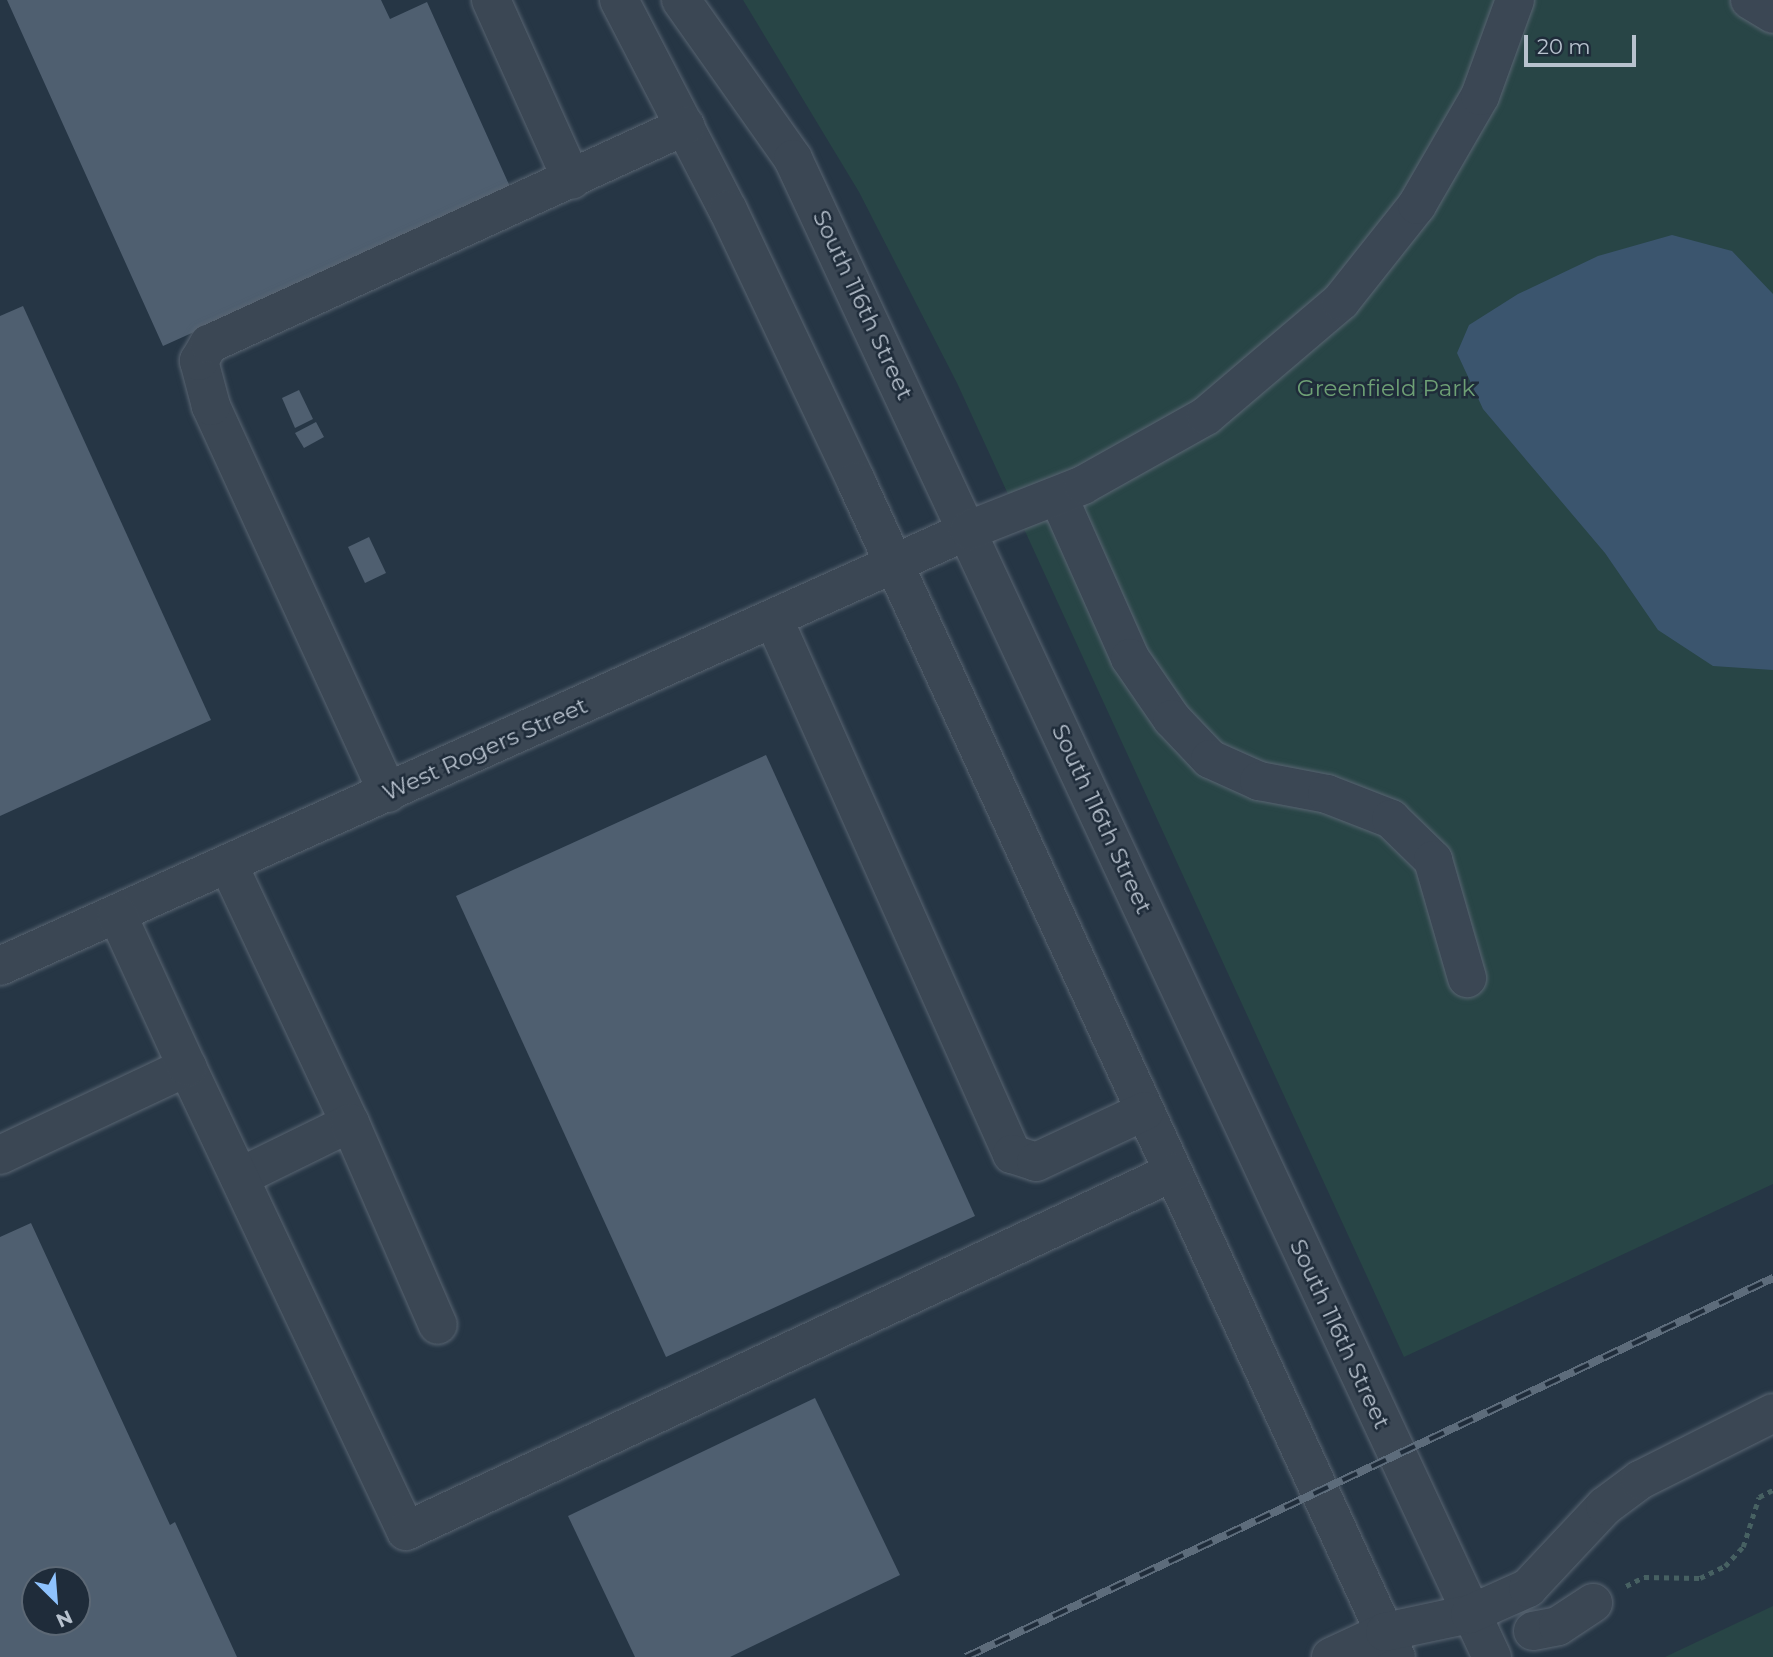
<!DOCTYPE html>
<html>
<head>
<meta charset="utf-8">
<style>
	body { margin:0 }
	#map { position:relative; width:1773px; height:1657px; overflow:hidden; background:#263645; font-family:Montserrat,sans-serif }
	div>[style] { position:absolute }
	.green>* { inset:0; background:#284546 }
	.water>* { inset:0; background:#3b556e }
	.building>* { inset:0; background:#4f5f70 }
	.path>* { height:4.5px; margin-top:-2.25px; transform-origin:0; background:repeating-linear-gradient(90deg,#476162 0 5px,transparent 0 10px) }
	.roads { filter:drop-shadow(0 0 2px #596572) drop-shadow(0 0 2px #596572) }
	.minor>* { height:38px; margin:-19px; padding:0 19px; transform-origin:19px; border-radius:19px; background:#3b4754 }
	.rail>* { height:8px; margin-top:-4px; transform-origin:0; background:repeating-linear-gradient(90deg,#1f2c3a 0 16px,#5d6c7b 0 32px); box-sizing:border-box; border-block:2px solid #5d6c7b }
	span { translate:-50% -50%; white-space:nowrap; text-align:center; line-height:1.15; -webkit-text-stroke:5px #1f2c3a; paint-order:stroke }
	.street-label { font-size:23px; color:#b8c2ce }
	.park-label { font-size:23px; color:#6ea075 }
	.north { position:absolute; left:21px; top:1566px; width:70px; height:70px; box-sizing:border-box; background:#1f2c3a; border:2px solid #5c6875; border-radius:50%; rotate:155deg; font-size:19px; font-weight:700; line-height:28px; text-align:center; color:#b8c2ce }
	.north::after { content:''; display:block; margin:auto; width:24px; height:32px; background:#8ec2fd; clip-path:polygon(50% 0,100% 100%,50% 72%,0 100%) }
	.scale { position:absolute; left:1524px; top:35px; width:112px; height:32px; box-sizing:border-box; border:4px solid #b8c2ce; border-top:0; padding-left:9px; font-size:21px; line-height:24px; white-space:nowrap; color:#b8c2ce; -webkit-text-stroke:5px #1f2c3a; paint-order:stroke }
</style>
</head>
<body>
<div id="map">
	<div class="green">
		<div style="clip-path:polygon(743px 0,1773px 0,1773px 1184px,1404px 1357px,957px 383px,859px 192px)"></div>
		<div style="clip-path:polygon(1773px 1606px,1773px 1657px,1665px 1657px)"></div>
	</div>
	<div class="water">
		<div style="clip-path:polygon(1672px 235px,1732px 251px,1773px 294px,1773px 670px,1713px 666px,1658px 630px,1605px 553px,1483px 409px,1457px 353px,1469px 325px,1518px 294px,1598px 256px)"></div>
	</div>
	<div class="building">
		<div style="clip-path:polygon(7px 0,381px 0,390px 19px,427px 2px,511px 189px,163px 346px)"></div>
		<div style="clip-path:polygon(23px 306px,211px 720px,0 816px,0 316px)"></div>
		<div style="clip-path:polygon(299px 390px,313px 419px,295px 428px,282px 398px)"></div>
		<div style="clip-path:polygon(316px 422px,324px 437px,304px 448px,295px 433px)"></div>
		<div style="clip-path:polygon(369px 537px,386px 573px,365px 583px,348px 547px)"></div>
		<div style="clip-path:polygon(766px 755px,975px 1216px,666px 1357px,456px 896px)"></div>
		<div style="clip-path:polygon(evenodd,31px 1223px,170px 1525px,175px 1522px,237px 1657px,0 1657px,0 1237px,31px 1223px,35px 1580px,77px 1580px,77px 1622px,35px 1622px,35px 1580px)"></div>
		<div style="clip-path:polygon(815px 1398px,900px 1575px,730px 1657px,635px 1657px,568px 1516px)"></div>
	</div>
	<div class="path">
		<div style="left:1626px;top:1586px;width:20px;rotate:-27deg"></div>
		<div style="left:1644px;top:1577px;width:56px;rotate:1deg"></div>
		<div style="left:1700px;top:1578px;width:28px;rotate:-26deg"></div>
		<div style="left:1725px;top:1566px;width:26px;rotate:-47deg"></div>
		<div style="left:1743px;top:1547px;width:52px;rotate:-72.3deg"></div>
		<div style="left:1759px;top:1497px;width:16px;rotate:-27deg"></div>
	</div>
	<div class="roads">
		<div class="minor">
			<div style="left:491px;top:0;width:197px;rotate:65.8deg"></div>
			<div style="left:619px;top:0;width:237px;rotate:62.6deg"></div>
			<div style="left:728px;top:210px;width:300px;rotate:64.7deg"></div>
			<div style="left:856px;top:481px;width:1294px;rotate:65.34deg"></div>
			<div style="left:681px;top:0;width:194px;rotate:54.8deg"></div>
			<div style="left:793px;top:159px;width:1653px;rotate:64.99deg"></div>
			<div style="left:1750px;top:0;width:27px;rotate:31deg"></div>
			<div style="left:1058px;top:496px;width:177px;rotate:66deg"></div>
			<div style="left:1130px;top:658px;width:74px;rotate:55.5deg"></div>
			<div style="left:1172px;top:719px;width:55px;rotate:46.5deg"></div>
			<div style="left:1210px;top:759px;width:54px;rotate:24.2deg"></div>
			<div style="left:1259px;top:781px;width:69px;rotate:10.8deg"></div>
			<div style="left:1327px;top:794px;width:69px;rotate:21.3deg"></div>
			<div style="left:1391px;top:819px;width:59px;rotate:44.3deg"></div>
			<div style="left:1433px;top:860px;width:123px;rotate:73.9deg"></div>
			<div style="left:774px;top:620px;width:585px;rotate:65.98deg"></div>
			<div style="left:1012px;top:1154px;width:25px;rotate:18deg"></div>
			<div style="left:1036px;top:1162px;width:120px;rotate:-25.1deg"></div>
			<div style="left:388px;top:793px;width:426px;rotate:-114.6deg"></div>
			<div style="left:211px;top:406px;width:47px;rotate:-104.9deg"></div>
			<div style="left:199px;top:361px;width:20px;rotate:-60deg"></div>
			<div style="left:209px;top:344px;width:524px;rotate:-24.61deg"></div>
			<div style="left:228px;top:864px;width:286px;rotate:64.8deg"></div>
			<div style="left:350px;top:1123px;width:123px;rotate:153.9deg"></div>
			<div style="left:0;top:966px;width:1063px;rotate:-24.23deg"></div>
			<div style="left:969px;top:530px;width:123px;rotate:-21.5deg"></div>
			<div style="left:1083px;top:485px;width:141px;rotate:-29.3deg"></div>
			<div style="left:1206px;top:416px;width:177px;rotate:-40.4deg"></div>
			<div style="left:1341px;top:301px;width:122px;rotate:-51.6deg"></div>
			<div style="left:1417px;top:205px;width:126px;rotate:-60deg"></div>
			<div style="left:1480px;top:96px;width:102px;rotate:-70deg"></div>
			<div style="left:187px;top:1067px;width:513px;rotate:64.73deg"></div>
			<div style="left:406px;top:1531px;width:847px;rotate:-25.08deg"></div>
			<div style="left:350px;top:1123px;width:220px;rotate:66.5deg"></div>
			<div style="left:0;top:1155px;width:207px;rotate:-25.2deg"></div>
			<div style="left:187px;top:1067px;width:168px;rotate:-114.6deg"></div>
			<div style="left:1533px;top:1631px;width:25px;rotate:-11deg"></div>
			<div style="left:1558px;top:1626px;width:42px;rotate:-33.3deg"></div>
			<div style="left:1331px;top:1657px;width:60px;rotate:-24.8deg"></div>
			<div style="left:1385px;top:1632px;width:87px;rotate:-12deg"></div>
			<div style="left:1470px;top:1614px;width:64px;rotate:-24.1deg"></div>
			<div style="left:1528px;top:1588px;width:112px;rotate:-46.8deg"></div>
			<div style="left:1605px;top:1506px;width:44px;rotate:-36.6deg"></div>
			<div style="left:1640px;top:1480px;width:149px;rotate:-26.7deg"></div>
		</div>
	</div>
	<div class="rail">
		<div style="left:966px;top:1657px;width:892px;rotate:-25.16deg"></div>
	</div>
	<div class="street-label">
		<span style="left:863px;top:305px;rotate:65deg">South 116th Street</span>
		<span style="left:485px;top:749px;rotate:-24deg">West Rogers Street</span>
		<span style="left:1102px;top:819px;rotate:65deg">South 116th Street</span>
		<span style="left:1340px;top:1334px;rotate:65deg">South 116th Street</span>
	</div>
	<div class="park-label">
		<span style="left:1386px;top:388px">Greenfield Park</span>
	</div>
	<div class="north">N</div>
	<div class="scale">20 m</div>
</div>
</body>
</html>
